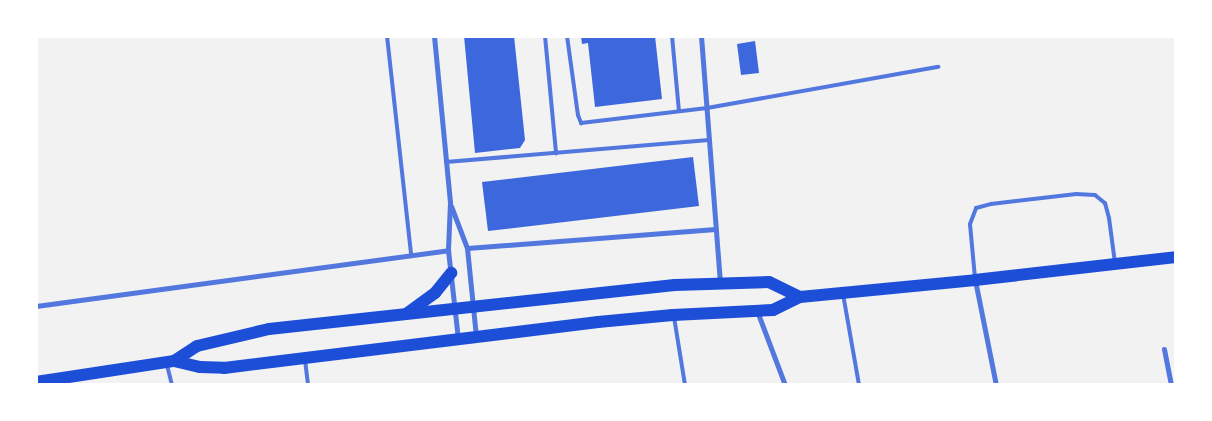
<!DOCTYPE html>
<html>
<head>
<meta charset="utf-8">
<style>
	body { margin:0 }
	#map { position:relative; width:1212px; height:421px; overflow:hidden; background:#f2f2f2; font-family:Figtree,sans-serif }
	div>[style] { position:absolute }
	.building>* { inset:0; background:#3d67dc }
	.service>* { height:4px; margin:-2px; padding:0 2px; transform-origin:2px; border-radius:2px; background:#5277de }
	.minor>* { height:5px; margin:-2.5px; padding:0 2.5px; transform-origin:2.5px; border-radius:2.5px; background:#5277de }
	.primary>* { height:12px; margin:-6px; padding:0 6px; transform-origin:6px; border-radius:6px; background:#1d4ed8 }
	span { translate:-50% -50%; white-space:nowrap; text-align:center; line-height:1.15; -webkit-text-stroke:4px #fff; paint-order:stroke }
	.frame { position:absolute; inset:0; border:38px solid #fff; pointer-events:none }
</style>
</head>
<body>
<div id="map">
	<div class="building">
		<div style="clip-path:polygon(464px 36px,514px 36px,525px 140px,520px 148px,475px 153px)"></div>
		<div style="clip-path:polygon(581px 36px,655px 36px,662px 99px,595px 107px,588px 43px,582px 44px)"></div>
		<div style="clip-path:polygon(755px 41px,759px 73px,741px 75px,737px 44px)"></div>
		<div style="clip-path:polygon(693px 157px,699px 206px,488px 231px,482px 182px)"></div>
	</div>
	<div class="service">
		<div style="left:387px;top:36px;width:220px;rotate:83.7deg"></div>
		<div style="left:545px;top:36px;width:118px;rotate:84.6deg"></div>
		<div style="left:567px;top:36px;width:80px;rotate:82.1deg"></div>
		<div style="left:578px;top:115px;width:9px;rotate:69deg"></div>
		<div style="left:581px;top:123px;width:127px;rotate:-6.8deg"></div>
		<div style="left:707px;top:108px;width:235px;rotate:-10.1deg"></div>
		<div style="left:672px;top:36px;width:75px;rotate:84.7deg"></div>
		<div style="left:446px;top:162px;width:264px;rotate:-4.8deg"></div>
		<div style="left:975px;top:278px;width:54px;rotate:-95.3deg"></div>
		<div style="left:970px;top:224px;width:17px;rotate:-69deg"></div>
		<div style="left:976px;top:208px;width:16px;rotate:-15deg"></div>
		<div style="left:991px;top:204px;width:86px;rotate:-6.7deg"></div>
		<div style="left:1076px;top:194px;width:19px;rotate:3deg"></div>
		<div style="left:1095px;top:195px;width:13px;rotate:39deg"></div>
		<div style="left:1105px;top:203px;width:16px;rotate:75deg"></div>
		<div style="left:1109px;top:218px;width:45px;rotate:82.4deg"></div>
		<div style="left:843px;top:294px;width:92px;rotate:80deg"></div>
		<div style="left:674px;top:317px;width:69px;rotate:80.8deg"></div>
		<div style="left:305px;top:360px;width:25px;rotate:83deg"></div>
		<div style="left:167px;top:365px;width:21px;rotate:76deg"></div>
	</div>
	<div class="minor">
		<div style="left:434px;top:36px;width:167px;rotate:84.5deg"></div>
		<div style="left:450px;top:202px;width:48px;rotate:92.4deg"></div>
		<div style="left:448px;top:250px;width:90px;rotate:83.6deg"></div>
		<div style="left:701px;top:36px;width:248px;rotate:85.6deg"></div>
		<div style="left:451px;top:206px;width:45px;rotate:69.1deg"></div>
		<div style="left:467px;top:248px;width:88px;rotate:84.2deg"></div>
		<div style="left:467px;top:248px;width:249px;rotate:-4.4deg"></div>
		<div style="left:975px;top:280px;width:107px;rotate:78.7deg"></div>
		<div style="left:36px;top:306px;width:416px;rotate:-7.7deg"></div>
		<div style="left:757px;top:311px;width:79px;rotate:69.3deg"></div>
		<div style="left:1164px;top:349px;width:37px;rotate:79deg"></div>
	</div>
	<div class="primary">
		<div style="left:406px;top:314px;width:36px;rotate:-36deg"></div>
		<div style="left:435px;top:293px;width:26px;rotate:-51deg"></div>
		<div style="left:174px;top:361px;width:27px;rotate:-33deg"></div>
		<div style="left:197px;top:346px;width:74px;rotate:-13.3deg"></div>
		<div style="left:269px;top:329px;width:408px;rotate:-6.2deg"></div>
		<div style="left:675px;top:285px;width:94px;rotate:-1.8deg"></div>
		<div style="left:769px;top:282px;width:34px;rotate:26deg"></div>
		<div style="left:36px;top:382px;width:140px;rotate:-8.7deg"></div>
		<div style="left:174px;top:361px;width:27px;rotate:13deg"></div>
		<div style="left:200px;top:367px;width:24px;rotate:2deg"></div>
		<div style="left:224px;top:368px;width:377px;rotate:-7deg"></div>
		<div style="left:598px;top:322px;width:75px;rotate:-5.3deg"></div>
		<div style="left:673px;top:315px;width:100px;rotate:-2.9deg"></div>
		<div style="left:773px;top:310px;width:30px;rotate:-26deg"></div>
		<div style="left:800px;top:297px;width:176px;rotate:-5.5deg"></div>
		<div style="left:975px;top:280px;width:202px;rotate:-6.5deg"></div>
	</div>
	<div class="frame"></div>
</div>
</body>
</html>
